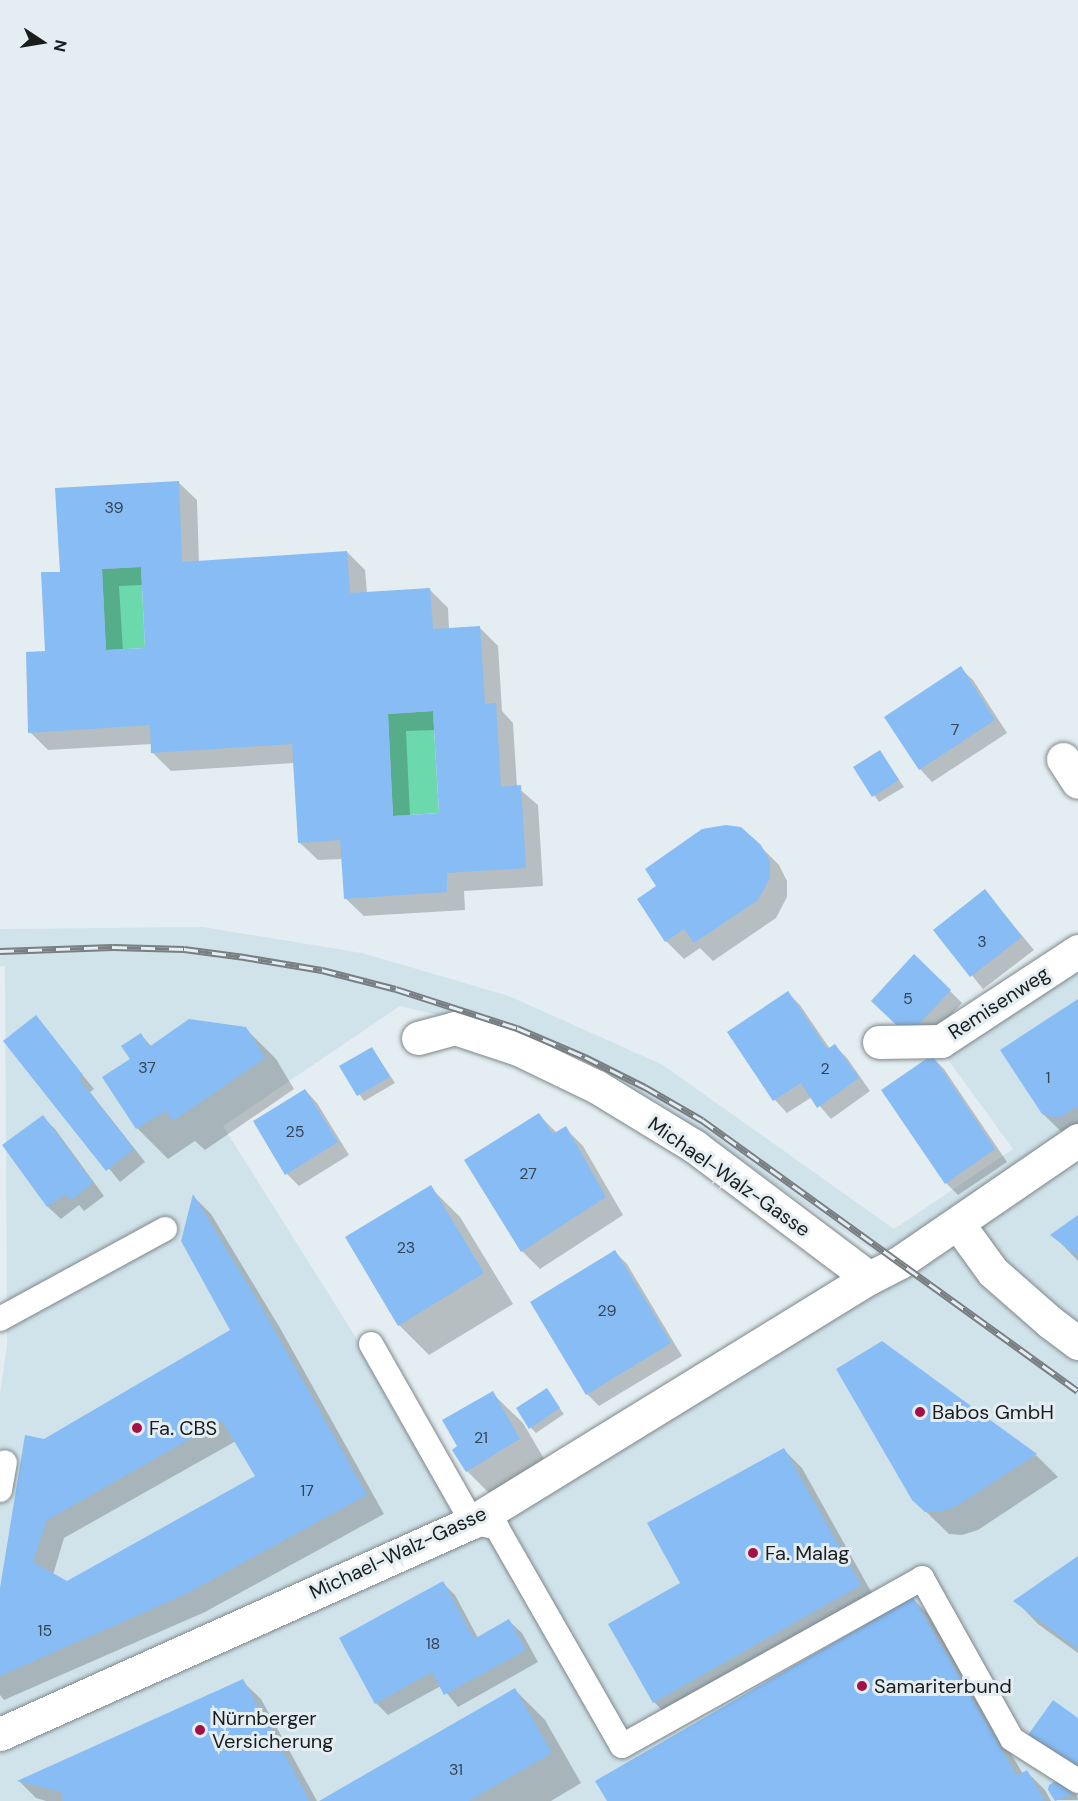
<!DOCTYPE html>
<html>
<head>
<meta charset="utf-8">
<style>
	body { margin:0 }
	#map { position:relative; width:1078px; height:1801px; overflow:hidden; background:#e4eef2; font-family:"DM Sans",sans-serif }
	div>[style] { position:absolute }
	.built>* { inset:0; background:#d1e3ea }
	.green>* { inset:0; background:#6cd9ac }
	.shadow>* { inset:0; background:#0003 }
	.building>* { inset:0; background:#87bcf5 }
	.roads { filter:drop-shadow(0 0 2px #7e878b) drop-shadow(0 0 2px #7e878b) }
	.lane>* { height:24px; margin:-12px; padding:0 12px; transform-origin:12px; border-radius:12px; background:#fff }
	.street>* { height:33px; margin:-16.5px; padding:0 16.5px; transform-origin:16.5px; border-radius:16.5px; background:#fff }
	.rail>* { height:7px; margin-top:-3.5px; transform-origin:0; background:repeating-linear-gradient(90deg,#e4eef2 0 14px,#787e81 0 28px); box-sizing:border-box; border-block:2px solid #787e81 }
	.dots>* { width:16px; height:16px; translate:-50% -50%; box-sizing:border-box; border:3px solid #e4eef2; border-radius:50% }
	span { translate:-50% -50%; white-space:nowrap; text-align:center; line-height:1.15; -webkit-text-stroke:6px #e4eef2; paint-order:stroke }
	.number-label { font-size:16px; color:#344554 }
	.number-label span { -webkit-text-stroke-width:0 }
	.street-label { font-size:20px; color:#191d1e }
	.poi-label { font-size:20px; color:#191d1e }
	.left { translate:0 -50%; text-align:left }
	.north { position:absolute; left:12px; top:12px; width:60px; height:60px; -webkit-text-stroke:4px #e4eef2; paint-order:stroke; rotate:102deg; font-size:16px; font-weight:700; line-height:24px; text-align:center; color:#191d1e }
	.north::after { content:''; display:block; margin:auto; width:21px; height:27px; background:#191d1e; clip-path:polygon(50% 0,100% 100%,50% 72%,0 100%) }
</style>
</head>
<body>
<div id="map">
	<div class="built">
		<div style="clip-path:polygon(evenodd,203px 927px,362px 953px,509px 996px,663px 1065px,894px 1229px,1013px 1149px,930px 1035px,1078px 937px,1078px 1801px,0 1801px,0 1393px,7px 1346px,5px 966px,0 966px,0 929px,203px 927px,400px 1006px,456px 1019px,548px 1050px,658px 1103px,880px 1256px,472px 1522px,223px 1126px,400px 1006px)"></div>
	</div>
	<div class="green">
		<div style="clip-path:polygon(141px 567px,145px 648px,106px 650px,102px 569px)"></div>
		<div style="clip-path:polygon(433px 711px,439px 813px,393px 816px,388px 714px)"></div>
	</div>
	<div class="shadow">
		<div style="clip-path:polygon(evenodd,178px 482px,197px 500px,199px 563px,347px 552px,365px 570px,367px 593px,429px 589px,448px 608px,449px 629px,479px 627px,498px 646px,502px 711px,513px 723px,517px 787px,538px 805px,543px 886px,464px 891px,465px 910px,364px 916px,345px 898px,343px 859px,318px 860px,299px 842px,294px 763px,171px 771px,152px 752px,152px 744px,48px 750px,30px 732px,62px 573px,178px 482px,143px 585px,147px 649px,123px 651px,119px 586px,143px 585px,178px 482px,436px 730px,441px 814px,410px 816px,406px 731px,436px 730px)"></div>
		<div style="clip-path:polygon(960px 668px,973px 680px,1007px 733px,932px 782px,920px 769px)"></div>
		<div style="clip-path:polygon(880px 752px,904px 787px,879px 802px,855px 767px)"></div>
		<div style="clip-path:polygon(760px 846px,779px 865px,787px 881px,787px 897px,776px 918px,713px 961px,700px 948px,684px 959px,666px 941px,658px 886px)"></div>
		<div style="clip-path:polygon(985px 891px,1034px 950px,983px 989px,935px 930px)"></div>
		<div style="clip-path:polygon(950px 991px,962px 1003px,921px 1047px,885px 1013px)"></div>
		<div style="clip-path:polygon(788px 993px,800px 1005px,830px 1049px,835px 1046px,847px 1058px,870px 1091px,831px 1119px,812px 1097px,787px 1113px,775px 1100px,729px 1033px)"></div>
		<div style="clip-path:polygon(1078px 1001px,1078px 1145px,1074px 1144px,1043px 1114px)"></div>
		<div style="clip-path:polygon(245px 1028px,276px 1059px,294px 1089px,205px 1150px,195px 1141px,168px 1159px,138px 1129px,104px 1077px,132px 1059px,141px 1035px,152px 1047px)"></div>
		<div style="clip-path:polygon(5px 1041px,64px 1052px,94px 1089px,90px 1092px,145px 1162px,120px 1182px)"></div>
		<div style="clip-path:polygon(372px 1048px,395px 1083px,364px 1101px,341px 1067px)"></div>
		<div style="clip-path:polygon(932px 1057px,944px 1069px,1007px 1162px,958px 1195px,946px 1183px)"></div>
		<div style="clip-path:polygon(305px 1090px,317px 1103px,349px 1155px,299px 1186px,287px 1174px)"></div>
		<div style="clip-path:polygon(539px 1115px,557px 1133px,565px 1128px,583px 1146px,623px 1215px,540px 1269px,522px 1251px)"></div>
		<div style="clip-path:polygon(43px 1117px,55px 1129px,104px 1196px,84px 1211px,79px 1205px,61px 1219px,48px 1207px,4px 1146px)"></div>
		<div style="clip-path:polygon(430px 1187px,460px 1217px,513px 1304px,429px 1355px,399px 1325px)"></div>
		<div style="clip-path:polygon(evenodd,194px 1197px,211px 1214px,280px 1328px,384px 1514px,205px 1612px,4px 1700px,0 1695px,0 1598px,44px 1441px,232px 1330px,194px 1197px,236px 1441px,257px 1476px,67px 1583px,53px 1575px,64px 1538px,236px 1441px)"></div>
		<div style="clip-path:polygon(1078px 1216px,1078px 1261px,1053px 1235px)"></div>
		<div style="clip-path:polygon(615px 1252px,627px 1264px,682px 1356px,599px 1406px,587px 1394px)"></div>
		<div style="clip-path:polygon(546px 1390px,564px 1414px,536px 1433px,531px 1428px)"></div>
		<div style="clip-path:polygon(492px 1393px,523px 1423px,550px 1469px,497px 1501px,467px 1471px)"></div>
		<div style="clip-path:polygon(784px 1450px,802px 1468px,878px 1604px,672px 1720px,654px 1702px,682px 1584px)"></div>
		<div style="clip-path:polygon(1036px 1455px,1058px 1477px,978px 1530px,962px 1535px,949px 1534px,913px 1499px)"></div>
		<div style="clip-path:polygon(1078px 1558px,1078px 1653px,1038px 1624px,1016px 1601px)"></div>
		<div style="clip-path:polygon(443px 1583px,455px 1595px,478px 1638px,509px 1621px,522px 1633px,538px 1662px,458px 1707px,441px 1686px,388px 1715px,376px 1703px)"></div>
		<div style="clip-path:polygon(913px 1599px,931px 1617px,1023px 1774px,1027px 1772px,1045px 1790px,1051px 1801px,608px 1801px)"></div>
		<div style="clip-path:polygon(242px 1681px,261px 1699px,317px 1801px,46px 1801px,36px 1798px,19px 1781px)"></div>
		<div style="clip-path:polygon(515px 1690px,545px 1720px,581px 1783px,551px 1801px,322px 1801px)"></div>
		<div style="clip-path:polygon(1074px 1786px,1078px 1800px,1056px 1800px)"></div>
	</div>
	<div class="building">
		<div style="clip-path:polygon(evenodd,179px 481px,182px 562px,347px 551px,350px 593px,430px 588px,433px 629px,480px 626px,485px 704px,496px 703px,501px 787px,521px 785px,526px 868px,447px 873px,447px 892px,344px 899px,340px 840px,298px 843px,292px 744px,151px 753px,150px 725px,28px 733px,26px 652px,45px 651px,41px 572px,60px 572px,55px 488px,179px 481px,141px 567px,145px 648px,106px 650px,102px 569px,141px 567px,179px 481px,433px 711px,439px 813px,393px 816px,388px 714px,433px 711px)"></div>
		<div style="clip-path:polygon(961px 666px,995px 720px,919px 770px,884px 717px)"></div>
		<div style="clip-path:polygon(880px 750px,899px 780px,872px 797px,853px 767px)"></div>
		<div style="clip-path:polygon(726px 825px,741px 827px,761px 845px,770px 862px,770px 878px,758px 900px,694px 943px,684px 929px,665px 942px,637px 899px,656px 886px,645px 869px,702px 829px)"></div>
		<div style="clip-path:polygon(985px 889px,1022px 937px,970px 977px,933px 930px)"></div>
		<div style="clip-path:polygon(914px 954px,951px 990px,908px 1036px,871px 1001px)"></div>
		<div style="clip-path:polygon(788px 991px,827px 1049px,835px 1044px,859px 1078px,817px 1108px,801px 1083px,773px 1101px,727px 1032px)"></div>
		<div style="clip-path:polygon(1078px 999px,1078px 1106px,1059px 1118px,1042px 1114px,1000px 1050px)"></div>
		<div style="clip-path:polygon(36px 1015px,83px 1075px,79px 1079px,134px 1149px,106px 1171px,3px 1041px)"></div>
		<div style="clip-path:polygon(189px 1019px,246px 1027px,265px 1058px,173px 1121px,166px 1111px,136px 1129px,102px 1077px,130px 1059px,121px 1046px,141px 1033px,149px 1047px)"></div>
		<div style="clip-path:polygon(372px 1047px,390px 1077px,357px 1096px,339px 1066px)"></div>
		<div style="clip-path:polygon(932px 1055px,995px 1149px,945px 1184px,881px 1090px)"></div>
		<div style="clip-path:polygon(305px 1089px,338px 1142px,285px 1175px,253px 1121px)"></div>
		<div style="clip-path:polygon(539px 1113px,553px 1134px,566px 1126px,606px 1197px,521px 1252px,464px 1160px)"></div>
		<div style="clip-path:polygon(43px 1115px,93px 1183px,71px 1200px,66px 1194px,47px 1207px,2px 1145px)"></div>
		<div style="clip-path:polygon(431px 1185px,484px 1273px,398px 1326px,345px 1237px)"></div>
		<div style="clip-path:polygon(evenodd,193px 1194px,262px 1308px,367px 1495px,186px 1594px,0 1676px,0 1588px,25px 1435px,44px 1439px,230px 1330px,181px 1241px,193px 1194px,222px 1421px,255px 1476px,67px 1581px,33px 1562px,47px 1520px,222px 1421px)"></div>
		<div style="clip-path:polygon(1078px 1215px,1078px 1256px,1050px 1235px)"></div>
		<div style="clip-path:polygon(615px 1250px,671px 1343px,586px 1395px,530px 1302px)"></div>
		<div style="clip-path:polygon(882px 1341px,1037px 1454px,955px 1507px,938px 1512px,925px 1512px,912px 1500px,836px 1369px)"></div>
		<div style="clip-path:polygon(547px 1388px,560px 1408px,529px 1429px,516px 1408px)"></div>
		<div style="clip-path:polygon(493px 1391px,520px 1439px,466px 1472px,452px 1450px,457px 1446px,442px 1420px)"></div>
		<div style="clip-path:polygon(784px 1448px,861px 1585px,653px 1703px,608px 1624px,680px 1583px,647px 1523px)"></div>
		<div style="clip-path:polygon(1078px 1556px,1078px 1649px,1013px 1601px)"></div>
		<div style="clip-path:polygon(443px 1581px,474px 1639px,509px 1619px,526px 1650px,444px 1695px,432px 1672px,375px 1704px,339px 1638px)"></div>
		<div style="clip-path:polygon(913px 1597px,1017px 1776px,1027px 1770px,1045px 1801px,607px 1801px,595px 1781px)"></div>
		<div style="clip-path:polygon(243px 1679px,310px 1801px,63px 1801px,61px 1792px,17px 1781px)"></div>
		<div style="clip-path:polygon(515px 1688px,552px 1753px,469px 1801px,319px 1801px)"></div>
		<div style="clip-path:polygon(1053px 1700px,1078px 1718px,1078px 1771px,1028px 1735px)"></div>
		<div style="clip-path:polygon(1064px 1777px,1074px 1790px,1073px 1794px,1055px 1801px,1048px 1790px,1049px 1785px)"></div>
	</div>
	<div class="roads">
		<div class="lane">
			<div style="left:0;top:1319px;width:188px;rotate:-28.6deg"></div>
			<div style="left:371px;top:1344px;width:205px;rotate:60.4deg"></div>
			<div style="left:472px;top:1522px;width:26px;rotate:13deg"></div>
			<div style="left:497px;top:1528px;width:251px;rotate:60.2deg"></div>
			<div style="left:622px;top:1746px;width:344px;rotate:-29.2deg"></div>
			<div style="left:922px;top:1578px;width:184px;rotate:60.8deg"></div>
			<div style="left:1012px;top:1739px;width:78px;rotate:32.5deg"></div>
			<div style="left:0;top:1490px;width:28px;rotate:-80deg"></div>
		</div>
		<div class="street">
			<div style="left:1063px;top:759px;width:27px;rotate:57deg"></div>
			<div style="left:418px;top:1038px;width:38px;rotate:-15deg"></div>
			<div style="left:455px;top:1028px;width:66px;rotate:18.4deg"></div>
			<div style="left:518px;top:1049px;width:88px;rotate:25.7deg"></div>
			<div style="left:597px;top:1087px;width:114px;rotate:31.3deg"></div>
			<div style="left:694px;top:1146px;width:219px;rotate:37deg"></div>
			<div style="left:879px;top:1042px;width:62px;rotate:-0.9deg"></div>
			<div style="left:941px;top:1041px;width:164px;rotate:-33.3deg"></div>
			<div style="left:958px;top:1224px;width:59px;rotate:53.9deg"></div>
			<div style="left:993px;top:1272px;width:76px;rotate:41.3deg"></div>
			<div style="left:1050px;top:1322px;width:35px;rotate:37deg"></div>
			<div style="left:0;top:1734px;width:517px;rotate:-24.19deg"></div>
			<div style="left:472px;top:1522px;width:466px;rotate:-31.6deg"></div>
			<div style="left:869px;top:1278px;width:35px;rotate:-27deg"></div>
			<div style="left:900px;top:1262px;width:216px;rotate:-34.4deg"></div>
		</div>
	</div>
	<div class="rail">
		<div style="left:0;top:951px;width:113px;rotate:-2deg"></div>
		<div style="left:113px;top:947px;width:71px;rotate:1.6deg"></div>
		<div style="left:184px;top:949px;width:61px;rotate:7.6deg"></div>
		<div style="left:244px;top:957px;width:79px;rotate:9.5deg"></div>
		<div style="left:322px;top:970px;width:76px;rotate:14.4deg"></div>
		<div style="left:396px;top:989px;width:127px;rotate:17.9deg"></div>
		<div style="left:517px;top:1028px;width:74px;rotate:23.1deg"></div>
		<div style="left:585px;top:1057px;width:67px;rotate:26.6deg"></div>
		<div style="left:645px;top:1087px;width:66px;rotate:30.1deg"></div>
		<div style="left:702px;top:1120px;width:463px;rotate:35.8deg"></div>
	</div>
	<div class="dots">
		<div style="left:920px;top:1412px;background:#a61049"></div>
		<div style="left:137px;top:1428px;background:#a61049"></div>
		<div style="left:753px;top:1553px;background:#a61049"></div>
		<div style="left:862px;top:1686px;background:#a61049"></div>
		<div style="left:200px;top:1730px;background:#a61049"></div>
	</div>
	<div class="number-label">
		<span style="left:114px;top:508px">39</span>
		<span style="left:955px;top:730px">7</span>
		<span style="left:982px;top:942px">3</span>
		<span style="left:908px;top:999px">5</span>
		<span style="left:147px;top:1068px">37</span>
		<span style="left:825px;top:1069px">2</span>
		<span style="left:1048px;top:1078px">1</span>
		<span style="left:295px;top:1132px">25</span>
		<span style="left:528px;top:1174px">27</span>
		<span style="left:406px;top:1248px">23</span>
		<span style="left:607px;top:1311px">29</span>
		<span style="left:481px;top:1438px">21</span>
		<span style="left:307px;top:1491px">17</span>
		<span style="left:45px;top:1631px">15</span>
		<span style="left:433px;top:1644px">18</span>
		<span style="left:456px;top:1770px">31</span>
	</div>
	<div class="street-label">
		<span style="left:999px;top:1003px;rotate:-33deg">Remisenweg</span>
		<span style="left:729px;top:1177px;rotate:35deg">Michael-Walz-Gasse</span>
		<span style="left:398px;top:1553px;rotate:-25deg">Michael-Walz-Gasse</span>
	</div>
	<div class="poi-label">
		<span class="left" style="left:932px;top:1412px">Babos GmbH</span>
		<span class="left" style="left:149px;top:1428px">Fa. CBS</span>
		<span class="left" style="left:765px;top:1553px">Fa. Malag</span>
		<span class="left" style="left:874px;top:1686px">Samariterbund</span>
		<span class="left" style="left:212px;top:1730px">Nürnberger<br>Versicherung</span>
	</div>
	<div class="north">N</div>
</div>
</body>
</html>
